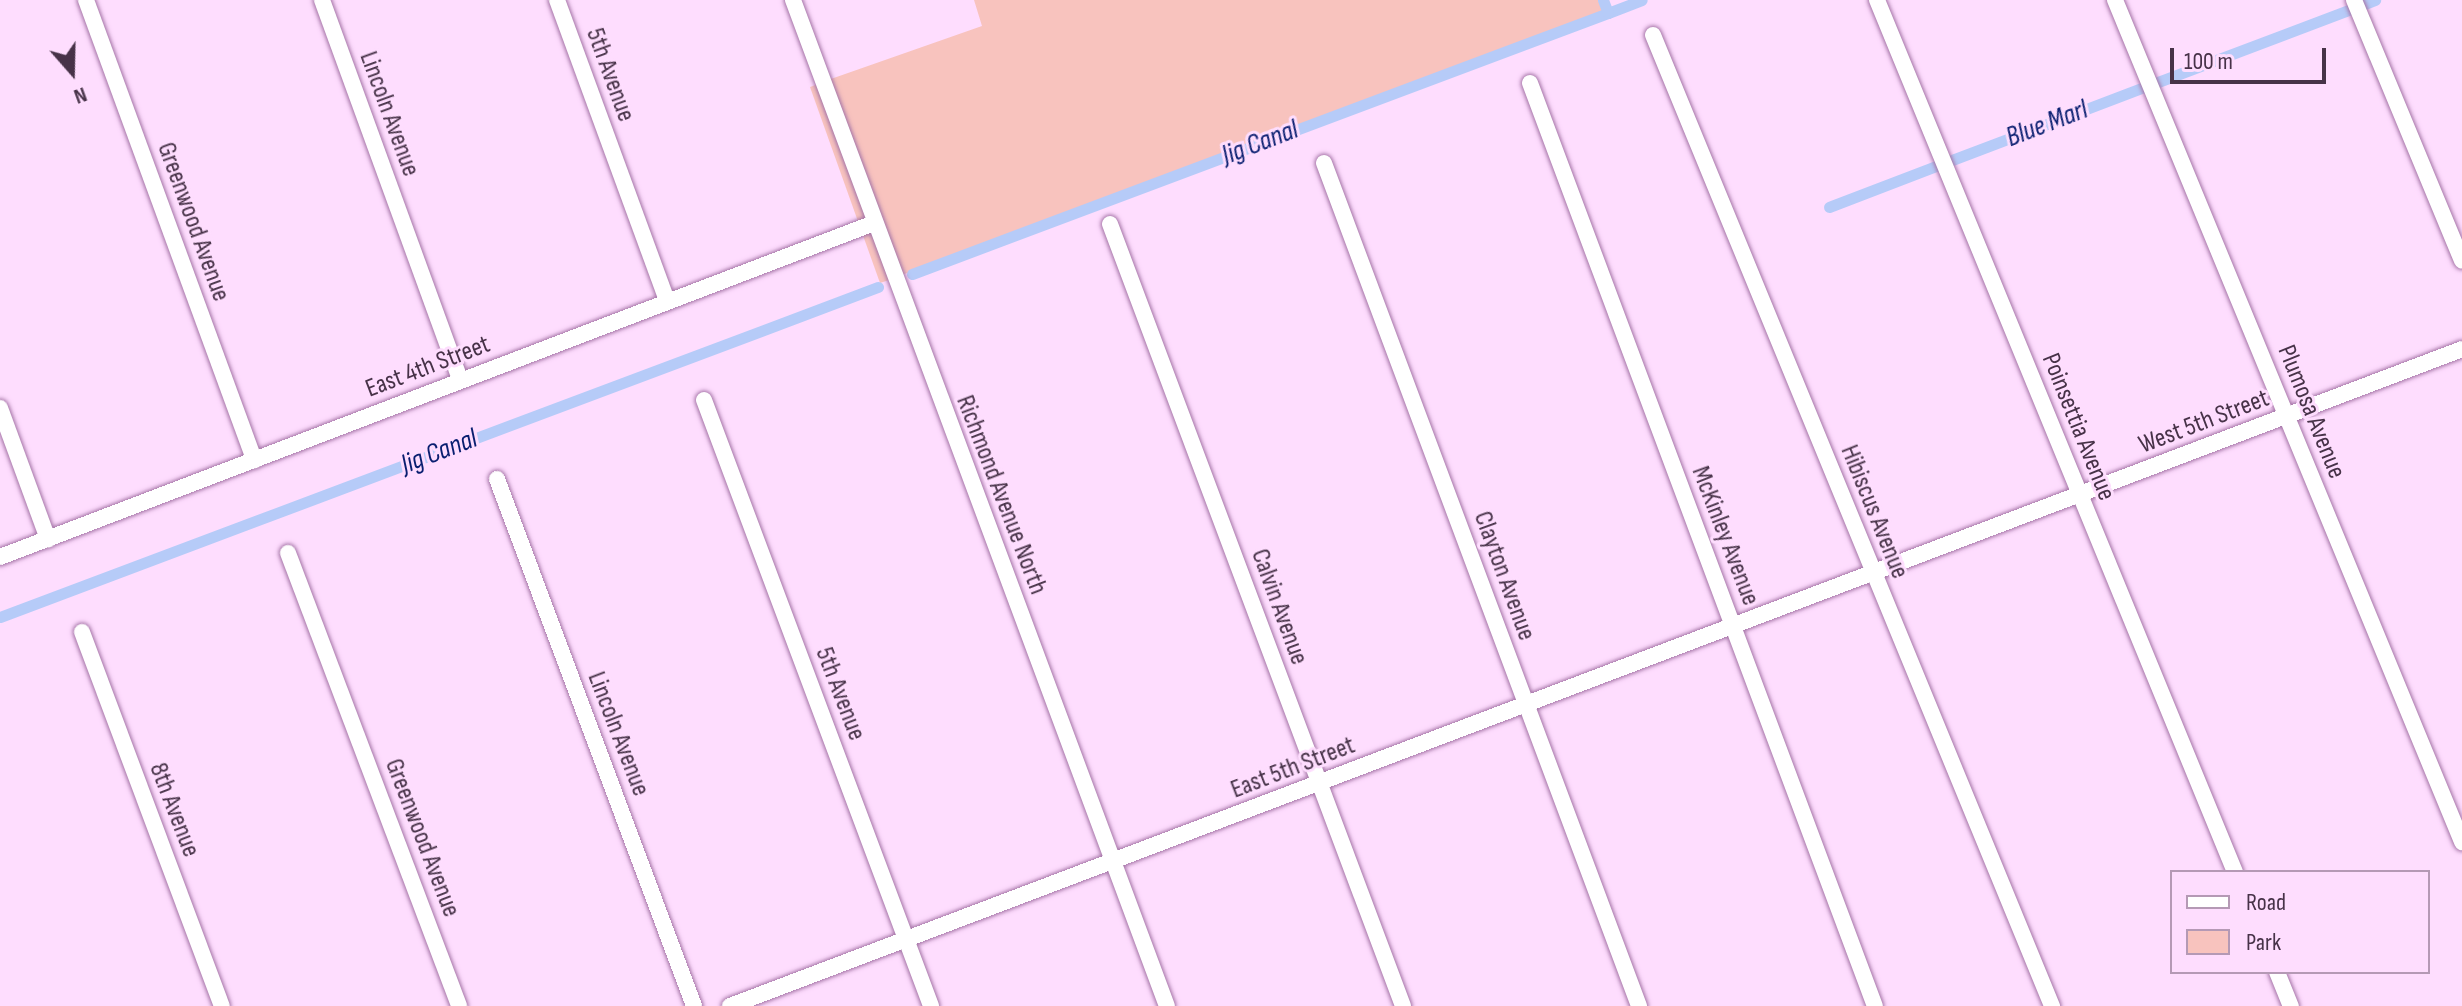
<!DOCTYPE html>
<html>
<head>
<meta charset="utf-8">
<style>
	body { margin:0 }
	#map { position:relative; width:2462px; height:1006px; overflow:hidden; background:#feddfe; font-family:"Sofia Sans Condensed",sans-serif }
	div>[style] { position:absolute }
	.green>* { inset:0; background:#f8c3be }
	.canal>* { height:11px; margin:-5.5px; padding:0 5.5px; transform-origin:5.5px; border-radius:5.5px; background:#b6cbf8 }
	.roads { filter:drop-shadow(0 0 2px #a574a7) drop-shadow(0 0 2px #a574a7) }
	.minor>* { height:16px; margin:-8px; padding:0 8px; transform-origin:8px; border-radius:8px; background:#fff }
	span { translate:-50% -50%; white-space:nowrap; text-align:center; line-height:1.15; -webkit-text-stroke:6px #feddfe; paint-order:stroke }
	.street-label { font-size:26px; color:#473248 }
	.water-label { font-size:28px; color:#091e70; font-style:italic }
	.legend { position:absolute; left:2170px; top:870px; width:260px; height:104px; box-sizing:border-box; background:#feddfe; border:2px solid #b599b5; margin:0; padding:10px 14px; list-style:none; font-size:24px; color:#473248 }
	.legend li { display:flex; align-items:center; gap:16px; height:40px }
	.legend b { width:40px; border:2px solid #b599b5 }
	.north { position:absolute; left:32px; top:32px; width:80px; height:80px; -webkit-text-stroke:6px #feddfe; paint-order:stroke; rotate:160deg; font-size:22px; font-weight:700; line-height:32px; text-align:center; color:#473248 }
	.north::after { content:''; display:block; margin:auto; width:28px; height:36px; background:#473248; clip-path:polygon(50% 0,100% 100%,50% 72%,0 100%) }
	.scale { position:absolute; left:2170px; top:48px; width:156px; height:36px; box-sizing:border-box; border:4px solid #473248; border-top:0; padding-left:10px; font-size:24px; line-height:28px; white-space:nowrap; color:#473248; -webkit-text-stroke:6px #feddfe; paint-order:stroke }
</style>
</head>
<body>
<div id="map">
	<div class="green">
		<div style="clip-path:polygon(974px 0,1598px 0,1605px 18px,899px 276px,828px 80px,982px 26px)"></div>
		<div style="clip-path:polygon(818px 84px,889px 280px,880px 283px,810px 87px)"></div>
	</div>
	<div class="canal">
		<div style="left:2365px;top:4px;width:11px;rotate:-22deg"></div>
		<div style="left:1608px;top:13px;width:36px;rotate:-21deg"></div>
		<div style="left:2158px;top:82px;width:204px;rotate:-20.7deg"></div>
		<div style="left:1952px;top:160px;width:203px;rotate:-20.8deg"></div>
		<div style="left:1829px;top:207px;width:115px;rotate:-21deg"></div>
		<div style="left:912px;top:274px;width:743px;rotate:-20.56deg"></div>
		<div style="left:1608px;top:13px;width:14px;rotate:-111deg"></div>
		<div style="left:0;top:617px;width:938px;rotate:-20.6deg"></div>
	</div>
	<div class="roads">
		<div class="minor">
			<div style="left:86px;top:0;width:490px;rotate:69.9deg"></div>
			<div style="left:322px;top:0;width:404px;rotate:70deg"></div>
			<div style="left:557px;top:0;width:320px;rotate:69.9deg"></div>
			<div style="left:793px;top:0;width:1073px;rotate:69.61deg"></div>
			<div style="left:1877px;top:0;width:943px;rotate:67.68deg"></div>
			<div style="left:2115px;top:0;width:911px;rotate:67.6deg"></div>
			<div style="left:2354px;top:0;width:282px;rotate:67.5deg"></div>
			<div style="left:1653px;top:35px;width:1050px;rotate:67.66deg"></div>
			<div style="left:1530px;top:83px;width:985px;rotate:69.51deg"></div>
			<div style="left:1324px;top:163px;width:900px;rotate:69.51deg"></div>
			<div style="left:1110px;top:224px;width:835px;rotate:69.46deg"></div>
			<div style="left:704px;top:400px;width:647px;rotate:69.46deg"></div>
			<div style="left:0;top:408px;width:140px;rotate:69.9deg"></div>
			<div style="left:497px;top:479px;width:563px;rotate:69.5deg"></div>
			<div style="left:288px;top:553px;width:484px;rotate:69.3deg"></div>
			<div style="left:0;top:557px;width:936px;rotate:-20.91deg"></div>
			<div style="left:82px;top:632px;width:399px;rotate:69.5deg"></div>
			<div style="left:2277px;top:972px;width:37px;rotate:68deg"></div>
			<div style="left:730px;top:1006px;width:1852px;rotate:-20.77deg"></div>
		</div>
	</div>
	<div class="street-label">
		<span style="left:610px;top:75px;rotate:70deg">5th Avenue</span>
		<span style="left:389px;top:114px;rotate:70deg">Lincoln Avenue</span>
		<span style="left:193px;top:222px;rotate:70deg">Greenwood Avenue</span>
		<span style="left:428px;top:367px;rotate:-21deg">East 4th Street</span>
		<span style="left:2311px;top:412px;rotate:68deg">Plumosa Avenue</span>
		<span style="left:2204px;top:422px;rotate:-21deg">West 5th Street</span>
		<span style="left:2078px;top:427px;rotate:68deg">Poinsettia Avenue</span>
		<span style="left:1001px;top:495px;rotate:69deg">Richmond Avenue North</span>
		<span style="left:1874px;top:512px;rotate:68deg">Hibiscus Avenue</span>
		<span style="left:1725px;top:536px;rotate:69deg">McKinley Avenue</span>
		<span style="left:1504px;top:576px;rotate:70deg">Clayton Avenue</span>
		<span style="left:1279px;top:607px;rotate:70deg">Calvin Avenue</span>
		<span style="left:840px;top:694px;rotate:69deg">5th Avenue</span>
		<span style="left:618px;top:734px;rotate:69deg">Lincoln Avenue</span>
		<span style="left:1293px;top:768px;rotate:-21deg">East 5th Street</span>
		<span style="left:174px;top:810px;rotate:69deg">8th Avenue</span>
		<span style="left:422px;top:838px;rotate:69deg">Greenwood Avenue</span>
	</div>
	<div class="water-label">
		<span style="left:2047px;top:124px;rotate:-21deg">Blue Marl</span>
		<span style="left:1260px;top:143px;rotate:-21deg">Jig Canal</span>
		<span style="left:439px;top:452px;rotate:-21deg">Jig Canal</span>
	</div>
	<ul class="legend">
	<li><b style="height:10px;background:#fff"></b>Road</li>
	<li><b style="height:22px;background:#f8c3be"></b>Park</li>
	</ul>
	<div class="north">N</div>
	<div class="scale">100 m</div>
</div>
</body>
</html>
